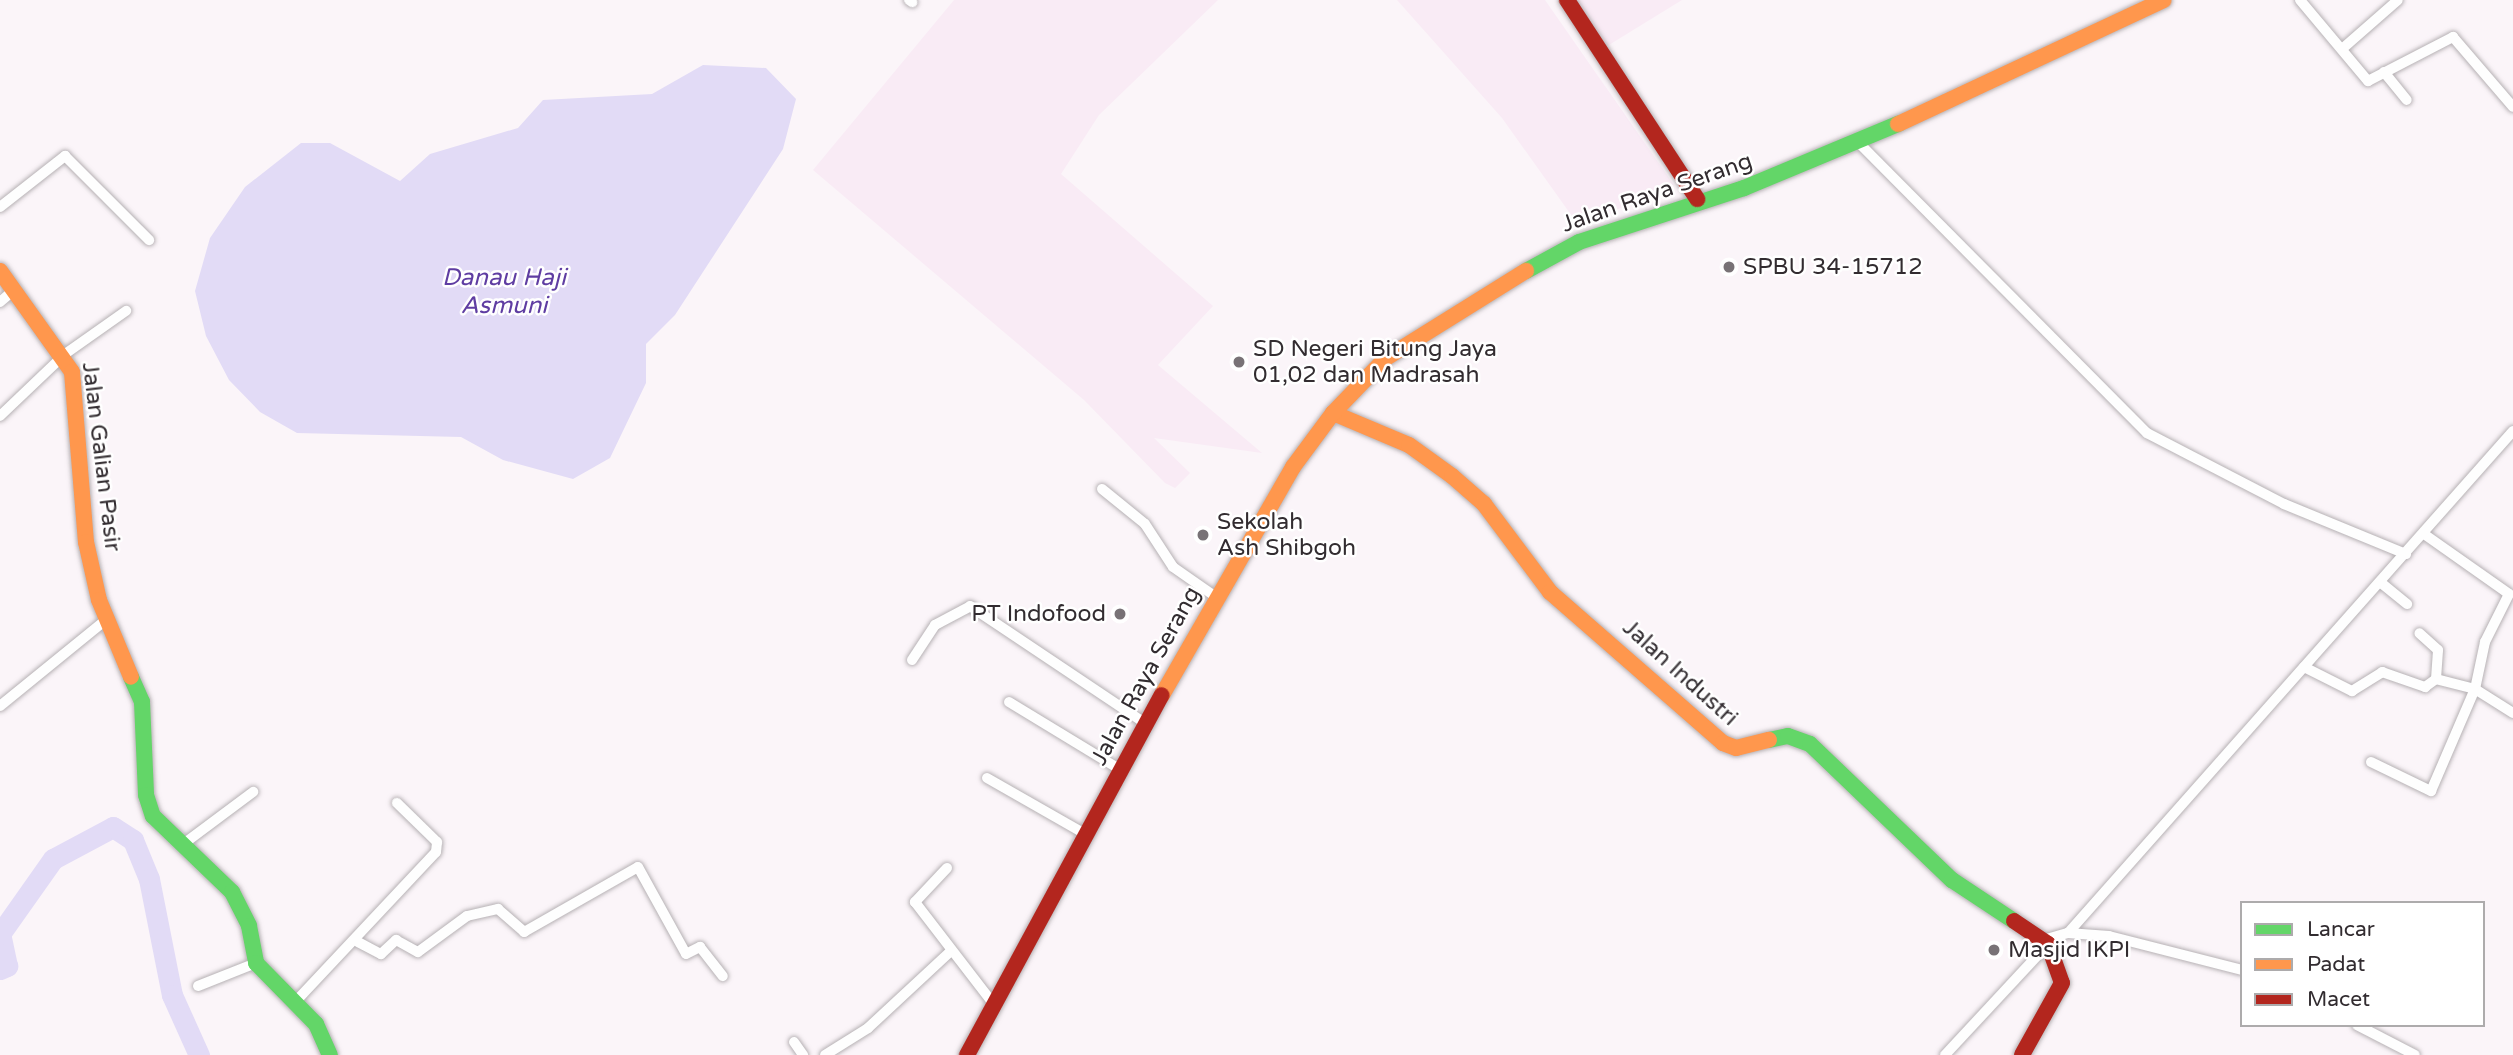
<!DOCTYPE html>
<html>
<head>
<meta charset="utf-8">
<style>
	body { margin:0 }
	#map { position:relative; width:2513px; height:1055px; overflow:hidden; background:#fbf5f9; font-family:"Varela Round",sans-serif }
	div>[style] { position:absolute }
	.built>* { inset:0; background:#f9ebf5 }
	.water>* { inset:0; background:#e2dbf6 }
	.river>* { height:21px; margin:-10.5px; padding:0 10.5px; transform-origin:10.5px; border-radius:10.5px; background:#e2dbf6 }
	.roads { filter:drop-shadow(0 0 2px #b6b1b4) drop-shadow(0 0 2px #b6b1b4) }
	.street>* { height:10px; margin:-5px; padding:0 5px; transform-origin:5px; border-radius:5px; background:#fefefe }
	.fast>* { height:16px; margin:-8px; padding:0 8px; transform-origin:8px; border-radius:8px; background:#63d668 }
	.slow>* { height:16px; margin:-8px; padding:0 8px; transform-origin:8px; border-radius:8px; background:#ff974d }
	.jam>* { height:16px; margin:-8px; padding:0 8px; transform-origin:8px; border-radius:8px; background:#b3261e }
	.dots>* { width:19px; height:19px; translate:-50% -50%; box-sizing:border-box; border:4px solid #fff; border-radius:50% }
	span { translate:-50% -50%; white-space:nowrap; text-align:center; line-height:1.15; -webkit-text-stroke:5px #fff; paint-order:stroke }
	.street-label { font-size:23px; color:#322c30 }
	.poi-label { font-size:23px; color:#322c30 }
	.left { translate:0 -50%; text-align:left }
	.right { translate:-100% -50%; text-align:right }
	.water-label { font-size:24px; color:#5f3da2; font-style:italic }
	.legend { position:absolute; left:2240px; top:901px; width:245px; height:126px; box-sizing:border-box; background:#fff; border:2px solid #adabac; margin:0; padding:9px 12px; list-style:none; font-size:21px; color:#322c30 }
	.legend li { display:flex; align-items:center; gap:14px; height:35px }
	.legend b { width:35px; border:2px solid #adabac }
</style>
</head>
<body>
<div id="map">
	<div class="built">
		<div style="clip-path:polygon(954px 0,1218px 0,1099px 115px,1061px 174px,1213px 306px,1158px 365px,1262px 453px,1154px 438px,1190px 473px,1175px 488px,1165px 483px,1084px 400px,813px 170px)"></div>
		<div style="clip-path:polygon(1397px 0,1545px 0,1674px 185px,1579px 226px,1502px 118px)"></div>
		<div style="clip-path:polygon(1576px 0,1682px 0,1604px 48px)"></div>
	</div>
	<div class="water">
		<div style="clip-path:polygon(703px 65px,766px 68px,796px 99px,783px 149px,675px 315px,646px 344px,646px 383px,610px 458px,573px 479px,503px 460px,461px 437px,297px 433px,260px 412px,229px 380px,206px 336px,195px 291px,210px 238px,245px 187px,301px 143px,330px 143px,400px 181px,430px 154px,518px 128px,543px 100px,652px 94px)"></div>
	</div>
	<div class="river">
		<div style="left:0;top:969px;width:8px;rotate:-23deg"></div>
		<div style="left:7px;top:966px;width:33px;rotate:-102deg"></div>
		<div style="left:0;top:934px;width:92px;rotate:-54.8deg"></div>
		<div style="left:53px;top:859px;width:68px;rotate:-28.1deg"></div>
		<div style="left:113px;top:827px;width:24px;rotate:33deg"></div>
		<div style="left:133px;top:840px;width:42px;rotate:67.7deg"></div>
		<div style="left:149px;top:879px;width:118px;rotate:78.8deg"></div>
		<div style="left:172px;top:995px;width:66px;rotate:65.8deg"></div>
	</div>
	<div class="roads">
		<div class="street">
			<div style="left:909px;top:0;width:4px;rotate:34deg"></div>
			<div style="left:2300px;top:0;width:106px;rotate:50deg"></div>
			<div style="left:2368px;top:81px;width:96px;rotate:-27.4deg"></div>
			<div style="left:2453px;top:37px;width:92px;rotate:49.4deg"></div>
			<div style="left:2342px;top:49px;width:74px;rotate:-41.2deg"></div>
			<div style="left:2384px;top:72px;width:36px;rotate:51deg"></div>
			<div style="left:1858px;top:142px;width:410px;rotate:45.2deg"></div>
			<div style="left:2147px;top:433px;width:154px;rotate:27.4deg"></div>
			<div style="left:2284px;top:504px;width:132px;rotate:22.3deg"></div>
			<div style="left:0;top:207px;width:83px;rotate:-38.1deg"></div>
			<div style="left:65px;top:156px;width:119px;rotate:45deg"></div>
			<div style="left:0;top:302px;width:20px;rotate:-41deg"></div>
			<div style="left:0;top:416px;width:90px;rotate:-43.6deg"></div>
			<div style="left:65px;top:354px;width:75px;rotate:-35.2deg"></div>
			<div style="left:1102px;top:489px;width:55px;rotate:39.1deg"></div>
			<div style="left:1145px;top:524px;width:51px;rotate:56.9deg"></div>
			<div style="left:1173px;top:567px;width:52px;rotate:34.9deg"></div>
			<div style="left:2424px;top:534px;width:104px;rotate:35.2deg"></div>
			<div style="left:2509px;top:594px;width:54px;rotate:116.6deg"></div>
			<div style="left:2485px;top:642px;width:48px;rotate:102deg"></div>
			<div style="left:2475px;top:689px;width:40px;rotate:-165.6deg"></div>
			<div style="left:2380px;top:582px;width:35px;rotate:39deg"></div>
			<div style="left:912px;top:660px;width:42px;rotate:-56.7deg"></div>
			<div style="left:935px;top:625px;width:40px;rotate:-28deg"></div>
			<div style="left:970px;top:606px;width:211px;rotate:33.8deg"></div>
			<div style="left:2304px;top:667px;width:54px;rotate:26.6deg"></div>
			<div style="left:2352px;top:691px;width:36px;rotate:-32deg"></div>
			<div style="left:2382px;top:672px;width:46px;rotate:19.2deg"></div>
			<div style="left:2425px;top:687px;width:14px;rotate:-36deg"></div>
			<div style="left:2436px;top:679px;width:29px;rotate:-86deg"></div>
			<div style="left:2438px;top:650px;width:25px;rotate:-138deg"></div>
			<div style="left:1009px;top:702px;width:129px;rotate:31.3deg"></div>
			<div style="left:0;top:706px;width:138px;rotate:-39.1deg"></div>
			<div style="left:2371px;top:762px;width:67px;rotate:25.8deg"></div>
			<div style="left:2431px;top:791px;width:111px;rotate:-66.7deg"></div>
			<div style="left:2475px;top:689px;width:45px;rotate:32.3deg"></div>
			<div style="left:987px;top:778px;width:113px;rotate:29.7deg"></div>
			<div style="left:182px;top:845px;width:89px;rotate:-36.7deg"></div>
			<div style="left:947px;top:868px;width:47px;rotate:133.3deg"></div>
			<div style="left:915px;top:902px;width:131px;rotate:52.4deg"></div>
			<div style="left:2068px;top:933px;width:671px;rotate:-48.44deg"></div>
			<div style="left:2043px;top:940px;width:26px;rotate:-16deg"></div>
			<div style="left:2068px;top:933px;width:41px;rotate:4.2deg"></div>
			<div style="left:2109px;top:936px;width:137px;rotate:14.3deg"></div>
			<div style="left:358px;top:942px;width:26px;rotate:28deg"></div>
			<div style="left:381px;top:954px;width:21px;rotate:-43deg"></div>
			<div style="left:396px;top:940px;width:25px;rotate:29deg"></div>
			<div style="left:418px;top:952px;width:61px;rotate:-36.3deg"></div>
			<div style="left:467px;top:916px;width:32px;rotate:-13deg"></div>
			<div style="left:498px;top:909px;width:35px;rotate:41deg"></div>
			<div style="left:524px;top:932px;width:131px;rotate:-29.7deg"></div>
			<div style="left:638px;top:867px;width:99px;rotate:61.1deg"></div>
			<div style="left:686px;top:954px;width:16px;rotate:-27deg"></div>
			<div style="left:700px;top:947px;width:37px;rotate:52deg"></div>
			<div style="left:198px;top:986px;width:62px;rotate:-21.6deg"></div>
			<div style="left:297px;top:1000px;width:203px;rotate:-46.8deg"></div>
			<div style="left:436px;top:852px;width:10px;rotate:-84deg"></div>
			<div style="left:437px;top:842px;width:56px;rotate:-135.7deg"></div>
			<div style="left:2357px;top:1025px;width:65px;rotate:27.3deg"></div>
			<div style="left:794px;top:1042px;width:16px;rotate:55deg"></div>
			<div style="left:825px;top:1055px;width:51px;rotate:-32.1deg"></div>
			<div style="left:868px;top:1028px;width:113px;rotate:-42.9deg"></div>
			<div style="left:1945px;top:1055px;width:151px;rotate:-47.1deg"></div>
		</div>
		<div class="fast">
			<div style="left:1526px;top:271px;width:60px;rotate:-28.7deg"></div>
			<div style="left:1579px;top:242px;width:174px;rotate:-18.1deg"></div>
			<div style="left:1744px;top:188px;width:167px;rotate:-22.6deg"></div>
			<div style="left:131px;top:677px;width:27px;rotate:66deg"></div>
			<div style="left:142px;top:702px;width:93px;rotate:87.5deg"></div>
			<div style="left:146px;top:795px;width:22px;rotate:72deg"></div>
			<div style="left:153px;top:816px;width:110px;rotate:43.9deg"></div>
			<div style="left:232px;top:892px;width:38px;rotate:63deg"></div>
			<div style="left:249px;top:926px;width:38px;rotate:79deg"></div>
			<div style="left:256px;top:963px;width:86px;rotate:45.5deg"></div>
			<div style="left:316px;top:1024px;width:34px;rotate:66deg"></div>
			<div style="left:1769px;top:740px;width:19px;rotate:-12deg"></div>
			<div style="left:1788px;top:736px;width:23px;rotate:20deg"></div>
			<div style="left:1810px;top:744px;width:197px;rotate:43.8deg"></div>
			<div style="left:1952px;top:880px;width:74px;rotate:33.5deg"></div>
		</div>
		<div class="slow">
			<div style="left:1898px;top:124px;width:293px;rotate:-25deg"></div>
			<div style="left:0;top:271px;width:124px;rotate:54.5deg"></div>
			<div style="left:72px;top:372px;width:171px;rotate:85.3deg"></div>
			<div style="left:86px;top:542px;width:59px;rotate:77.4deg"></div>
			<div style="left:99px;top:600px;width:83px;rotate:67.4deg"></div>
			<div style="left:1333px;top:413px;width:82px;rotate:22.8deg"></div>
			<div style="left:1409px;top:445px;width:53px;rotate:35.8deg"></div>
			<div style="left:1452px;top:476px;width:43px;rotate:41.2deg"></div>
			<div style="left:1484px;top:504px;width:110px;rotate:53.1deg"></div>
			<div style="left:1550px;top:592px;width:230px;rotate:41.1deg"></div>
			<div style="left:1723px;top:743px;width:14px;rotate:21deg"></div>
			<div style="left:1736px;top:748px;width:34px;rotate:-14deg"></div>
			<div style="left:1162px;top:695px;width:263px;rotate:-60.1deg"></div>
			<div style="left:1293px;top:467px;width:67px;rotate:-53.5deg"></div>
			<div style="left:1333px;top:413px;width:76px;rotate:-46.1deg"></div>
			<div style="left:1386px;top:358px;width:165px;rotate:-31.9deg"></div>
		</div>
		<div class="jam">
			<div style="left:1567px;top:0;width:238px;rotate:56.8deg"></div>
			<div style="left:2014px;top:921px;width:41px;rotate:34.1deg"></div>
			<div style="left:2048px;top:944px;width:41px;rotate:70.3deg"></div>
			<div style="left:2062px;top:983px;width:82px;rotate:119.1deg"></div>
			<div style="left:967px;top:1055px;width:409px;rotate:-61.6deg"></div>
		</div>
	</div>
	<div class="dots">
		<div style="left:1729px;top:267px;background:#787276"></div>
		<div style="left:1239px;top:362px;background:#787276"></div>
		<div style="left:1203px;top:535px;background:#787276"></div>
		<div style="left:1120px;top:614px;background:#787276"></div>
		<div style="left:1994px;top:950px;background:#787276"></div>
	</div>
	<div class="street-label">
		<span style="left:1657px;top:193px;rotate:-19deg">Jalan Raya Serang</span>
		<span style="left:101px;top:457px;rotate:83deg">Jalan Galian Pasir</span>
		<span style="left:1680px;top:673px;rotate:42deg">Jalan Industri</span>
		<span style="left:1146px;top:676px;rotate:-61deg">Jalan Raya Serang</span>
	</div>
	<div class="poi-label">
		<span class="left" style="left:1743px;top:267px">SPBU 34-15712</span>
		<span class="left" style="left:1253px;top:362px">SD Negeri Bitung Jaya<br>01,02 dan Madrasah</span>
		<span class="left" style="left:1217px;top:535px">Sekolah<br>Ash Shibgoh</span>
		<span class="right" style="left:1106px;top:614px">PT Indofood</span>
		<span class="left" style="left:2008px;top:950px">Masjid IKPI</span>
	</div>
	<div class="water-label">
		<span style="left:504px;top:292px">Danau Haji<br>Asmuni</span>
	</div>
	<ul class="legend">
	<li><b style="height:9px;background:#63d668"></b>Lancar</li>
	<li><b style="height:9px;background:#ff974d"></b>Padat</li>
	<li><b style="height:9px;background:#b3261e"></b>Macet</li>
	</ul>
</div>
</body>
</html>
